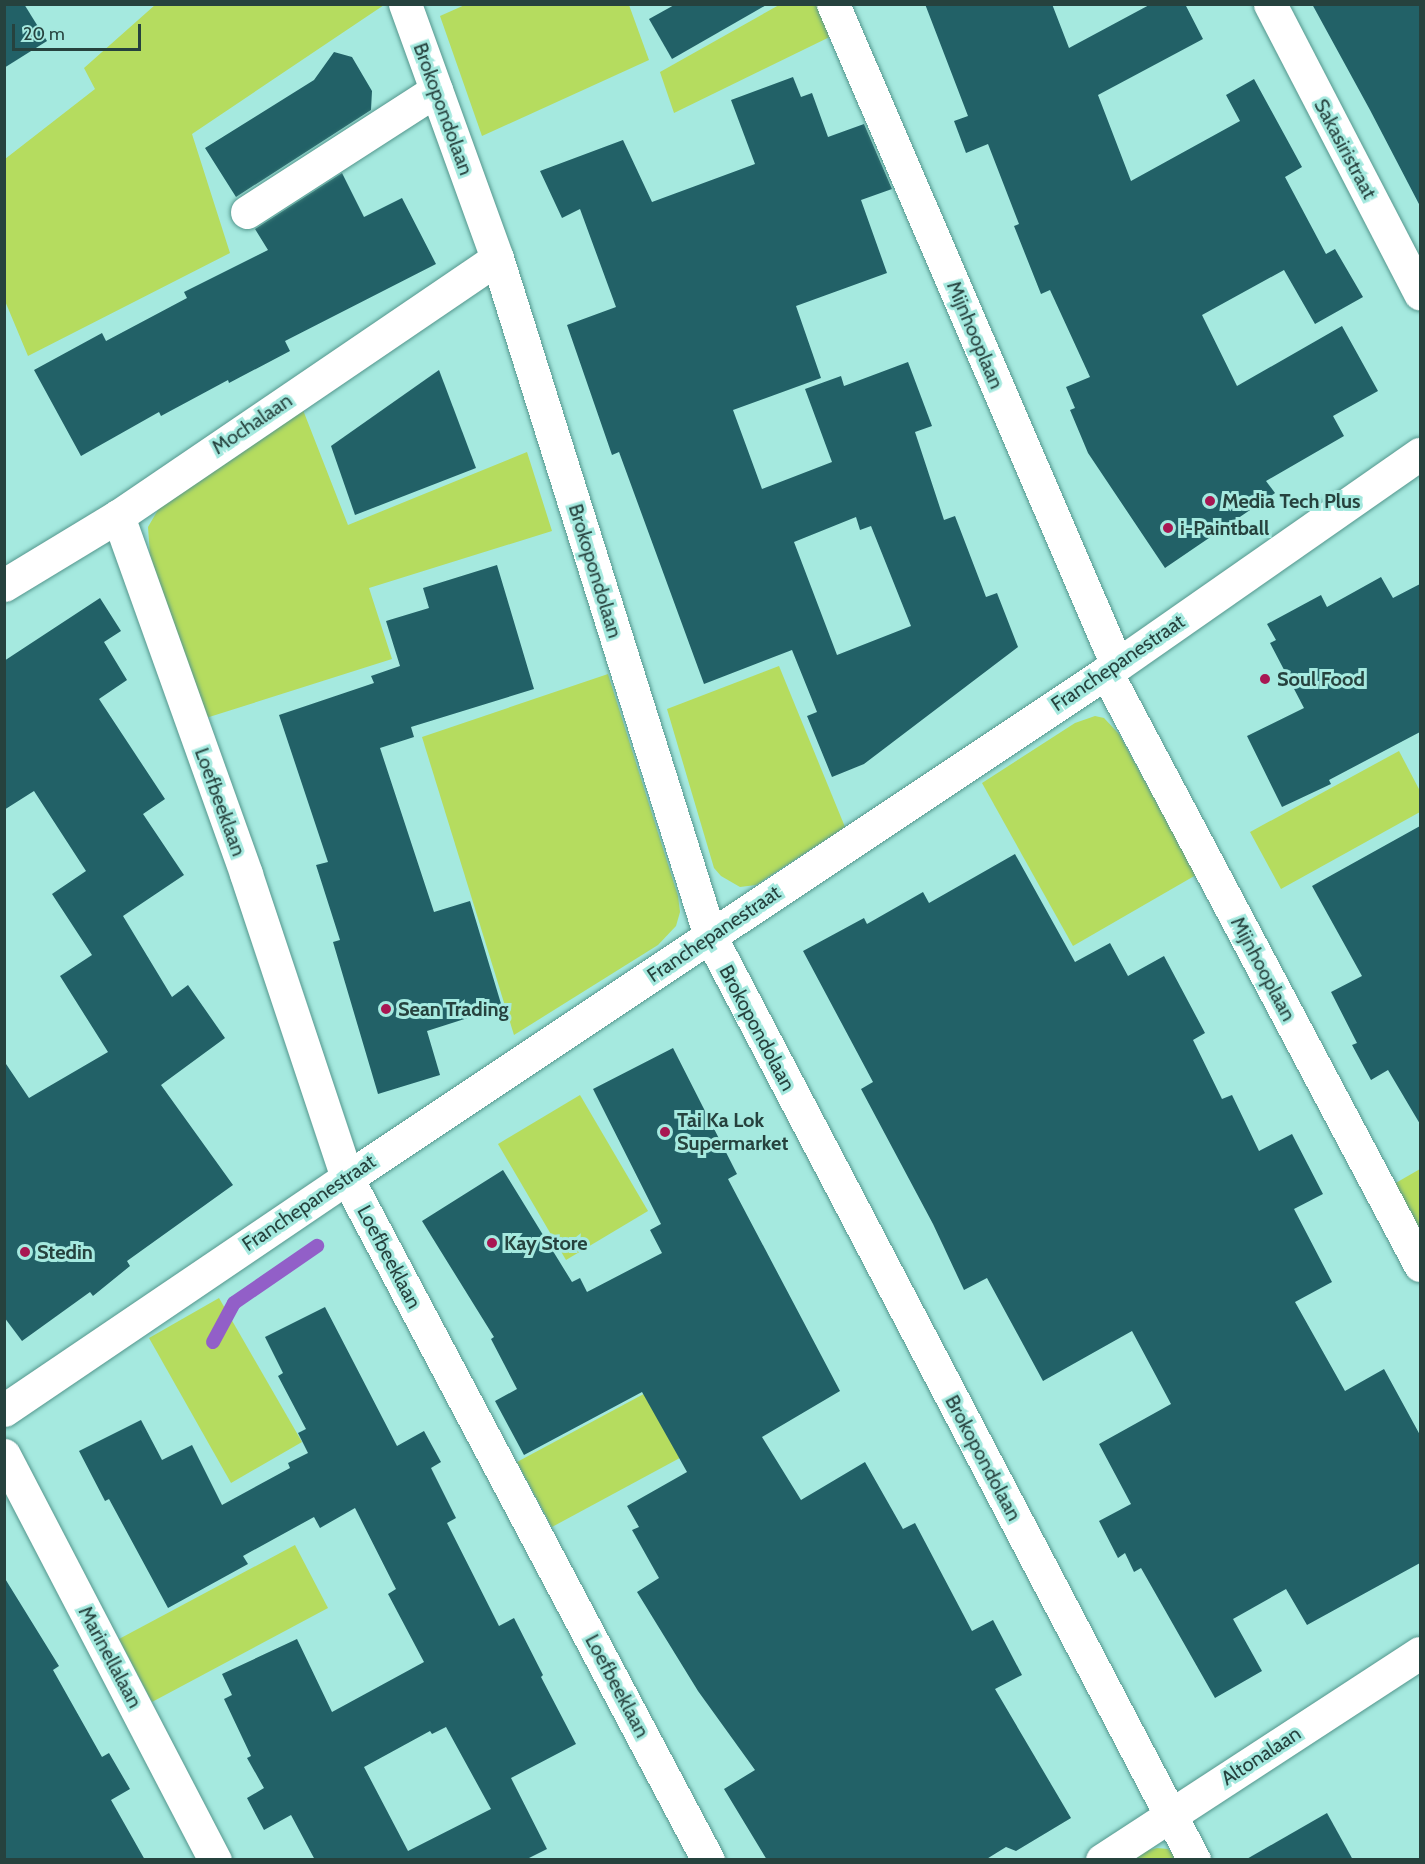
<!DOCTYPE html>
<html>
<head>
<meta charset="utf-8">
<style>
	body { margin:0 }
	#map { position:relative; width:1425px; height:1864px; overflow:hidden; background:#a5e9df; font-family:Cabin,sans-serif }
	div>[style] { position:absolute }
	.green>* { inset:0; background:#b5dc5f }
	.stream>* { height:14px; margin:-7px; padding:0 7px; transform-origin:7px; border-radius:7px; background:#925fc8 }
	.building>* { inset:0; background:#226167 }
	.roads { filter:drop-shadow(0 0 2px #54968d) drop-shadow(0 0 2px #54968d) }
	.minor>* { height:33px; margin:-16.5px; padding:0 16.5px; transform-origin:16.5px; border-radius:16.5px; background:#fff }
	.dots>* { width:16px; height:16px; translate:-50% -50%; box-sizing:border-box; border:3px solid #a5e9df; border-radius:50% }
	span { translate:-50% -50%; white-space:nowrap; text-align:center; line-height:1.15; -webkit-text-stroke:6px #a5e9df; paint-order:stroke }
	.street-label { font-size:20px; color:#26423e }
	.poi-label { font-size:20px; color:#26423e; font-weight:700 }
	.left { translate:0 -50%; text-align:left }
	.frame { position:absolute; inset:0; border:6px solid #26423e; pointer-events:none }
	.scale { position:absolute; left:12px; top:24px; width:129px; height:27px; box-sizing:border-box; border:3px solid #26423e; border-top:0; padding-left:8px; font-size:18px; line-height:21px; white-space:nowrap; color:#26423e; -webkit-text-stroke:4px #a5e9df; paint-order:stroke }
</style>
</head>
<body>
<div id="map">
	<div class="green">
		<div style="clip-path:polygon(467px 4px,629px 5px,649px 60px,482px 136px,440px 16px)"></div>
		<div style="clip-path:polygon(155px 5px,384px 5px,192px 134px,230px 253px,28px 356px,5px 301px,5px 159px,95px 89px,84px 68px)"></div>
		<div style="clip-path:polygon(779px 5px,835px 5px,846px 29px,674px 113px,660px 72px)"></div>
		<div style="clip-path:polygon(303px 410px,348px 525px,527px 452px,552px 531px,369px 588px,392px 659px,206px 718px,150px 555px,148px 527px,162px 503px)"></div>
		<div style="clip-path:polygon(779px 666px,845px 827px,756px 885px,740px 887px,721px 876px,714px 868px,667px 709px)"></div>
		<div style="clip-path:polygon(608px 674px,678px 896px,680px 912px,676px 926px,658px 945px,514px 1035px,422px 737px)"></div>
		<div style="clip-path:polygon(1095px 716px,1104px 718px,1119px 734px,1196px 875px,1073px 946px,982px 783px,1075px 723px)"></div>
		<div style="clip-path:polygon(1399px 751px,1420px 791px,1420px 812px,1281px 889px,1250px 832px)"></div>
		<div style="clip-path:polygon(580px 1095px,648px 1211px,566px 1260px,498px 1144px)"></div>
		<div style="clip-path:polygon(1420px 1169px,1420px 1232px,1394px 1184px)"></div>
		<div style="clip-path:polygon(219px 1298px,302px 1442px,231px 1483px,149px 1338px)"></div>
		<div style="clip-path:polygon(681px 1374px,715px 1439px,552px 1527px,517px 1462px)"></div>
		<div style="clip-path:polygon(295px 1545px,328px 1608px,152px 1702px,119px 1639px)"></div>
		<div style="clip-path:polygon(1157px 1848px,1168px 1849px,1179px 1860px,1133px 1860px,1146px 1851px)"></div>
	</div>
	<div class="stream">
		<div style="left:213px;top:1342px;width:44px;rotate:-61.7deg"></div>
		<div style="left:234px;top:1303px;width:101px;rotate:-34.5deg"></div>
	</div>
	<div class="building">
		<div style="clip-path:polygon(4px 4px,24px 4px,47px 41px,4px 68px)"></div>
		<div style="clip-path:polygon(676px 4px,768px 4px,672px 59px,649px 19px)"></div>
		<div style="clip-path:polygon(925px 4px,1052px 4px,1069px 48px,1151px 4px,1185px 4px,1203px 39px,1098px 95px,1131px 181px,1240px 121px,1226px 95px,1254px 79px,1302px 167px,1285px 177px,1326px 254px,1335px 249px,1363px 297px,1315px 324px,1284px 270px,1202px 315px,1237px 386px,1342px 326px,1378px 391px,1333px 416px,1344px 436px,1266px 481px,1275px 493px,1165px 568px,1088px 453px,1070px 410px,1075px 408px,1066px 387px,1090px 377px,1050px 290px,1041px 294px,1014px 226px,1019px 224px,988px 144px,966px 153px,954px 121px,968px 116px)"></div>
		<div style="clip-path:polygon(1312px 4px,1420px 4px,1420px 206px,1370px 110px)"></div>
		<div style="clip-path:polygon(334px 52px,352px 57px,372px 91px,371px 110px,236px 197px,205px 148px,314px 80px)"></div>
		<div style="clip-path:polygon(evenodd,793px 77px,801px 97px,812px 93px,828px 137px,864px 124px,892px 189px,861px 200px,887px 273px,796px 306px,821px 378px,733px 410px,762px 489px,832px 462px,805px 389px,841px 376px,844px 386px,908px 362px,932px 426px,915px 432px,944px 520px,955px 516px,986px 597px,997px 593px,1018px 647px,864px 764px,832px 777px,807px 716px,817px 712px,792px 650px,704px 684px,619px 452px,612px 455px,567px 325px,616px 307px,580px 209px,562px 218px,540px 171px,623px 140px,652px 202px,755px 164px,731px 100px,793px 77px,856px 517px,860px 530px,871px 526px,911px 626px,837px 655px,794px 542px,856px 517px)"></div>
		<div style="clip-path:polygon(342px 173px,364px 217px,402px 198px,436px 264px,285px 341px,290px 351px,229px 383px,228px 380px,161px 416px,159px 412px,81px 456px,34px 370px,102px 333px,106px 341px,187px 298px,184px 292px,268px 250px,255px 229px)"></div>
		<div style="clip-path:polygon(439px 370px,476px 468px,355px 515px,331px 446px)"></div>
		<div style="clip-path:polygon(497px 565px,534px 689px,411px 727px,414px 737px,380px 748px,434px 912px,470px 901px,502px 1007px,427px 1031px,440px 1075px,378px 1094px,333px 942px,340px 940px,316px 865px,328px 862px,279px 715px,374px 683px,371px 676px,400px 666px,386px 621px,429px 608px,423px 588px)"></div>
		<div style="clip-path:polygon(1381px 577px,1393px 598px,1420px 584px,1420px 732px,1329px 780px,1331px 784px,1282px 807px,1247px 736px,1304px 708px,1270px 643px,1276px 640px,1267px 624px,1321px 595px,1327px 607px)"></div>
		<div style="clip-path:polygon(100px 598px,121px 631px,104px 642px,127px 680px,99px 699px,165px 799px,143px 814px,184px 875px,123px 916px,172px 997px,188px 985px,225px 1038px,161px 1085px,233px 1185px,127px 1261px,130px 1266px,93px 1296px,90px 1292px,22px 1341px,4px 1317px,4px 1061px,29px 1098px,108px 1052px,60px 976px,92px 955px,52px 894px,86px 871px,34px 791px,4px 810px,4px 661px)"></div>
		<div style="clip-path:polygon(1420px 826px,1420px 1124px,1388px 1070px,1371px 1080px,1352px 1045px,1357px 1043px,1331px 992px,1362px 976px,1312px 886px)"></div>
		<div style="clip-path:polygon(1015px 854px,1075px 962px,1110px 943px,1128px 976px,1164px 956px,1205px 1033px,1193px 1040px,1222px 1099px,1232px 1095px,1259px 1151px,1292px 1134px,1323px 1194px,1294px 1209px,1332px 1282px,1295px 1302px,1345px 1391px,1384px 1369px,1420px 1435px,1420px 1563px,1307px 1625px,1286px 1589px,1233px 1619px,1262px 1671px,1215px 1698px,1141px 1568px,1134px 1572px,1125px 1553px,1118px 1558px,1099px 1521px,1131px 1504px,1099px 1444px,1171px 1404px,1132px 1331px,1043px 1381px,987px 1278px,964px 1290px,933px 1224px,861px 1089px,873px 1082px,803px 951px,864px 918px,867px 924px,923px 892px,929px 903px)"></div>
		<div style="clip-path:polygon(673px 1048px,737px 1174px,728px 1179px,840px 1391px,762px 1437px,801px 1500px,865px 1462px,903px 1529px,915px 1523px,972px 1631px,993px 1620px,1022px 1675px,995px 1689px,1071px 1818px,1016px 1851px,1006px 1847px,985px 1860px,767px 1860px,724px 1789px,755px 1770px,698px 1691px,637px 1592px,659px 1578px,632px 1530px,639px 1527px,627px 1506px,687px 1472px,642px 1392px,524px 1455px,495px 1401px,517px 1389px,491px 1339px,494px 1337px,422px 1221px,503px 1170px,572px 1282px,580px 1278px,587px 1292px,662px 1253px,650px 1230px,661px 1224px,593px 1089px)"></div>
		<div style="clip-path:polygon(evenodd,325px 1307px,397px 1446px,424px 1431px,441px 1462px,431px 1468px,456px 1518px,447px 1523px,499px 1626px,514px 1618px,543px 1675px,541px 1677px,576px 1744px,511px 1778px,547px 1849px,525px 1860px,315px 1860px,291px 1815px,264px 1830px,247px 1798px,264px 1788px,247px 1758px,251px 1756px,224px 1699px,232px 1695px,222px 1674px,297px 1639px,332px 1712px,424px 1662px,388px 1594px,396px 1589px,355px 1508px,320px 1528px,314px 1517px,243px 1556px,248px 1564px,168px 1608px,109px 1499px,105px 1501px,79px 1451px,141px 1420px,162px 1460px,192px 1445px,222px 1505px,290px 1468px,288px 1463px,308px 1453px,298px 1433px,306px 1429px,278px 1376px,283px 1373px,265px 1337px,325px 1307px,446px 1727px,491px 1809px,408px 1851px,364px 1767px,430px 1731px,432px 1734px,446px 1727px)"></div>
		<div style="clip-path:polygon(4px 1577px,59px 1666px,53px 1670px,102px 1757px,109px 1753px,130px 1789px,111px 1800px,145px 1860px,4px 1860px)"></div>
		<div style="clip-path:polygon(1327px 1813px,1353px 1860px,1245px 1860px)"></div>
	</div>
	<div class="roads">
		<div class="minor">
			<div style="left:405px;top:4px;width:270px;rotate:70.1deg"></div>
			<div style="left:497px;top:258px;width:711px;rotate:72.56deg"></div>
			<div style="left:710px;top:936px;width:1043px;rotate:62.35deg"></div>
			<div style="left:833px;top:4px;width:719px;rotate:66.75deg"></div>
			<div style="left:1270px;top:4px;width:326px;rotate:62.6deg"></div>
			<div style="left:247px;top:212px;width:225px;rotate:-32.8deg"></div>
			<div style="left:118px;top:516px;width:380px;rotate:70.3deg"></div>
			<div style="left:246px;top:874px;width:320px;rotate:71.6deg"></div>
			<div style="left:347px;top:1178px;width:772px;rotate:62.11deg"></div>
			<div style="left:4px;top:585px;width:133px;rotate:-31.2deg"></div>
			<div style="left:118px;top:516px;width:458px;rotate:-34.2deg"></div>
			<div style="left:1106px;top:672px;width:671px;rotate:62.1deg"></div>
			<div style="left:4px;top:1410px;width:414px;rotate:-34.1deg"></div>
			<div style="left:347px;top:1178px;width:925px;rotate:-33.67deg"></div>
			<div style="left:1117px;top:665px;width:369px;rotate:-34.9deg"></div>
			<div style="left:4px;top:1455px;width:457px;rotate:62.5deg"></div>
			<div style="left:1102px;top:1860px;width:379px;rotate:-33.1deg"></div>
		</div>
	</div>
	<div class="dots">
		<div style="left:1210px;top:501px;background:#a81752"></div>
		<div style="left:1168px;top:528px;background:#a81752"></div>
		<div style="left:1265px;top:679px;background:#a81752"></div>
		<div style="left:386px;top:1009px;background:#a81752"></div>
		<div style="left:665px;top:1132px;background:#a81752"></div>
		<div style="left:492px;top:1243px;background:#a81752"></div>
		<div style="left:25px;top:1252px;background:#a81752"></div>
	</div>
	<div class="street-label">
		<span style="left:443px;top:109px;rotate:70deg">Brokopondolaan</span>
		<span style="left:1345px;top:149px;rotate:62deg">Sakasiristraat</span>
		<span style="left:975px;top:335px;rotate:67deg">Mijnhooplaan</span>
		<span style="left:252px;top:424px;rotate:-34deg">Mochalaan</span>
		<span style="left:595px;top:571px;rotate:73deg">Brokopondolaan</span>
		<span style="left:1118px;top:663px;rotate:-34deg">Franchepanestraat</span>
		<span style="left:220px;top:802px;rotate:70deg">Loefbeeklaan</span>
		<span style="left:714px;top:934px;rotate:-34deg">Franchepanestraat</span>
		<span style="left:1263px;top:969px;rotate:62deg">Mijnhooplaan</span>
		<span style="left:757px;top:1028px;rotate:62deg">Brokopondolaan</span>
		<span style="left:309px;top:1203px;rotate:-34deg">Franchepanestraat</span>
		<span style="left:389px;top:1257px;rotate:62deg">Loefbeeklaan</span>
		<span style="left:983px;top:1458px;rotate:62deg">Brokopondolaan</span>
		<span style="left:110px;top:1657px;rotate:62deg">Marinellalaan</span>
		<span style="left:617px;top:1686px;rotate:62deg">Loefbeeklaan</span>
		<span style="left:1261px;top:1756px;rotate:-33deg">Altonalaan</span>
	</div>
	<div class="poi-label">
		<span class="left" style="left:1222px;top:501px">Media Tech Plus</span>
		<span class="left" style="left:1180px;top:528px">i-Paintball</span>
		<span class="left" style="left:1277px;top:679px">Soul Food</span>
		<span class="left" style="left:398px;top:1009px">Sean Trading</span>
		<span class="left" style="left:677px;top:1132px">Tai Ka Lok<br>Supermarket</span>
		<span class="left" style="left:504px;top:1243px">Kay Store</span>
		<span class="left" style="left:37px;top:1252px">Stedin</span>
	</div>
	<div class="frame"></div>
	<div class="scale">20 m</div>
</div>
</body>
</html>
